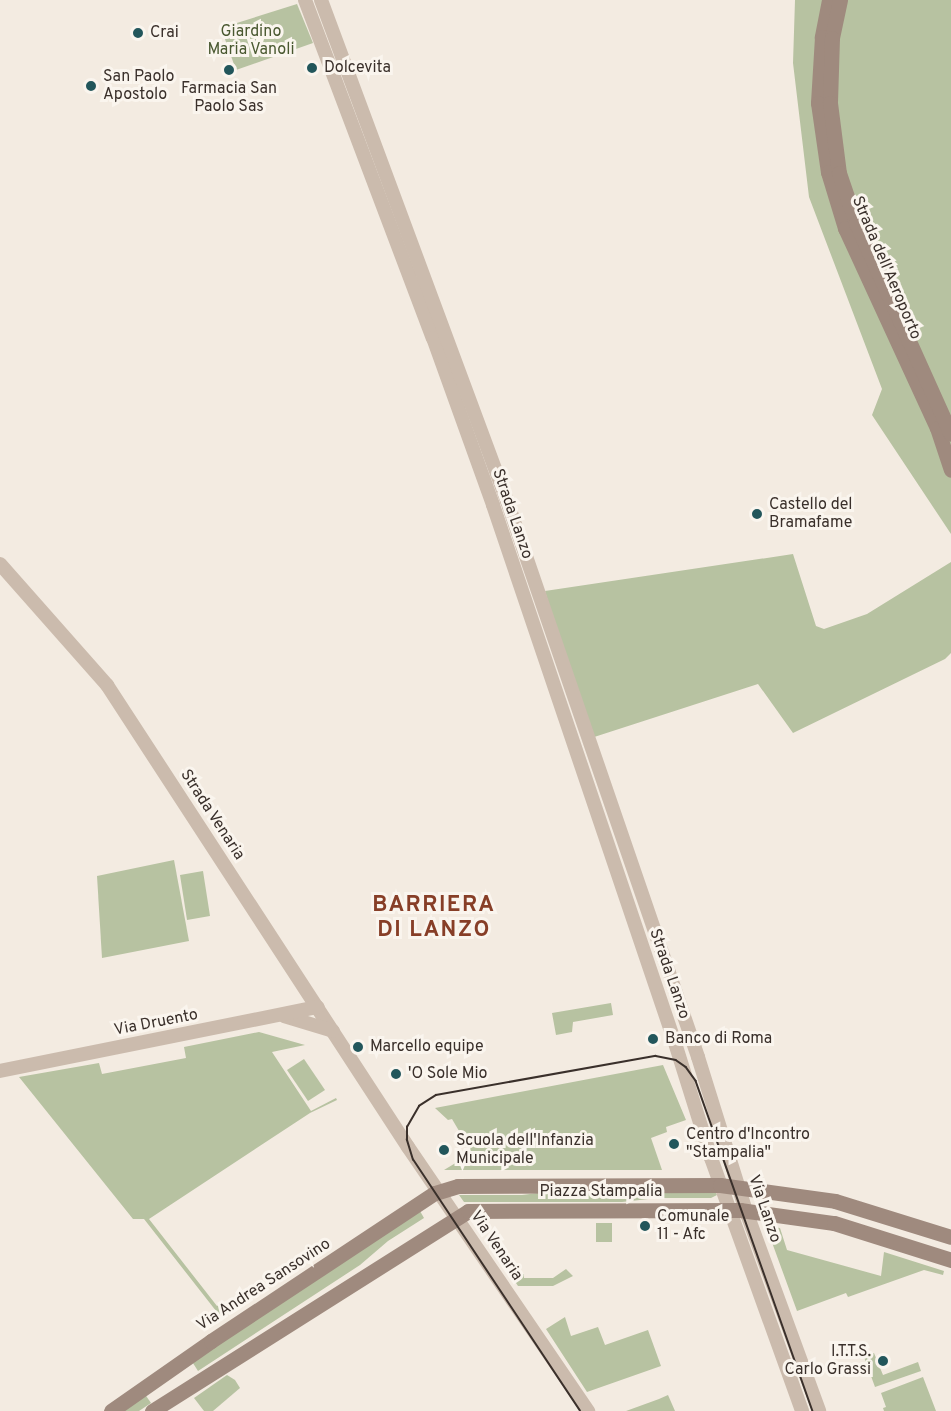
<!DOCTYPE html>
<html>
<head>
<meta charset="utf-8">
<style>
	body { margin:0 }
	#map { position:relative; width:951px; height:1411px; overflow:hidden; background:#f3ebe1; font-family:Overpass,sans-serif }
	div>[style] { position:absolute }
	.green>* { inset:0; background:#b7c2a1 }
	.tertiary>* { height:14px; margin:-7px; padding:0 7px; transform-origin:7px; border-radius:7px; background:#cbbbad }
	.secondary>* { height:15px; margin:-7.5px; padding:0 7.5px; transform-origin:7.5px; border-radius:7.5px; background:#9f8a7e }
	.tram>* { height:1.5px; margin:-0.75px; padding:0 0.75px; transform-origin:0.75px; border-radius:0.75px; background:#3a302b }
	.dots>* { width:16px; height:16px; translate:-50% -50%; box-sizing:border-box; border:3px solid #faf5ee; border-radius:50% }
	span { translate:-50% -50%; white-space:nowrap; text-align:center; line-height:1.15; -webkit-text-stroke:6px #faf5ee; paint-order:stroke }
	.park-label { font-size:16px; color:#495830 }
	.poi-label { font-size:16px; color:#3a302b }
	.left { translate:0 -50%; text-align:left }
	.right { translate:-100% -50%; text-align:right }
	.street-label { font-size:16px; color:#3a302b }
	.district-label { font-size:22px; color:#873e27; font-weight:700; letter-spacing:1.5px }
</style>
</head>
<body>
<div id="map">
	<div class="green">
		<div style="clip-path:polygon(795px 0,951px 0,951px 534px,872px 415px,882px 389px,809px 197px,793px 63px)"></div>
		<div style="clip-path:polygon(297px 4px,313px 43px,236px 70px,221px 28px)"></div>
		<div style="clip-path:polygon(793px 554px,816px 626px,824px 629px,867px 614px,951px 562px,951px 653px,945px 659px,793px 733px,758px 684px,588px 739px,545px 591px)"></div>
		<div style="clip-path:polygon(174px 860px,189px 941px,102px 958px,97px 876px)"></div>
		<div style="clip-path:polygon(203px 871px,210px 916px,187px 920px,180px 875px)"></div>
		<div style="clip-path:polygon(611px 1003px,613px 1015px,573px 1022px,572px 1032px,556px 1035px,552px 1013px)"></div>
		<div style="clip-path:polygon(259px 1032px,305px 1045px,272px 1052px,311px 1111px,336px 1098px,337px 1100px,310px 1113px,149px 1219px,217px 1306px,225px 1302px,230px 1310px,220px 1316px,144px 1219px,133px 1219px,19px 1077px,99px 1063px,102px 1074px,186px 1058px,184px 1047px)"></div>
		<div style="clip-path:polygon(304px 1059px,325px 1090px,308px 1101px,287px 1070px)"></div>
		<div style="clip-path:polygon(663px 1065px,686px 1120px,666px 1127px,667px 1132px,651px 1138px,662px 1170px,444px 1170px,472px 1153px,452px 1119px,448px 1120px,435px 1108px)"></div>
		<div style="clip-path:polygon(714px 1189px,717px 1195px,711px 1198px,657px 1198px,622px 1202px,464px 1202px,459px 1195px,522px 1195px,554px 1191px)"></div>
		<div style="clip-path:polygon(420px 1211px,424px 1218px,388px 1241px,360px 1265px,198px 1371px,191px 1360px)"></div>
		<div style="clip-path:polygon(596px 1223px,612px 1223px,612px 1242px,596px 1242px)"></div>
		<div style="clip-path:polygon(766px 1226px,780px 1228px,787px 1250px,881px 1276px,884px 1252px,944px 1271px,943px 1275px,924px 1270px,848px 1297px,846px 1293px,797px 1311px)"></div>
		<div style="clip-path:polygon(566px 1269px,573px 1276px,553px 1286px,518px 1286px,512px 1277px,512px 1274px,524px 1274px,524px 1278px,553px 1278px)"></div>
		<div style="clip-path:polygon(565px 1317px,571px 1336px,598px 1327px,605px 1345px,648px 1330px,661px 1366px,587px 1392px,546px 1329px)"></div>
		<div style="clip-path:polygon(874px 1353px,883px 1375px,918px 1362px,921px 1371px,875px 1387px,864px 1357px)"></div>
		<div style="clip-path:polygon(227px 1375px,235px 1380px,240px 1388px,213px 1411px,204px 1411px,194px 1398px)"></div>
		<div style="clip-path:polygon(923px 1377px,936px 1411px,884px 1411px,883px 1408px,886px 1407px,881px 1393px)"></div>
		<div style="clip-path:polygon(144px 1393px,151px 1403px,139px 1411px,118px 1411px)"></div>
		<div style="clip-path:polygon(668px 1395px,675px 1411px,626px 1411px,659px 1399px)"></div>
	</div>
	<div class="tertiary">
		<div style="left:305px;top:0;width:361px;rotate:69.3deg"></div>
		<div style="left:433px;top:338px;width:177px;rotate:70.2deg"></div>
		<div style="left:493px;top:505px;width:568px;rotate:71.31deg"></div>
		<div style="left:675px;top:1043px;width:121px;rotate:72.6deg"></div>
		<div style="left:711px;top:1158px;width:269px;rotate:70.2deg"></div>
		<div style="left:321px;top:0;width:534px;rotate:69.63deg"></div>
		<div style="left:507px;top:501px;width:588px;rotate:71.04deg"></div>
		<div style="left:698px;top:1057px;width:161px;rotate:72.7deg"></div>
		<div style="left:746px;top:1211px;width:213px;rotate:69.9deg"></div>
		<div style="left:0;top:564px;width:162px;rotate:48.5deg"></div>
		<div style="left:107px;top:685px;width:551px;rotate:56.92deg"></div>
		<div style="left:408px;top:1147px;width:320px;rotate:55.7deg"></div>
		<div style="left:284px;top:1016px;width:51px;rotate:17deg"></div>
		<div style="left:0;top:1071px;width:324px;rotate:-11.4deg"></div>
	</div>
	<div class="secondary">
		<div style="left:829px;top:0;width:38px;rotate:101deg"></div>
		<div style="left:822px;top:37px;width:66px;rotate:93.5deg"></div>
		<div style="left:818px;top:103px;width:70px;rotate:81.8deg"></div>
		<div style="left:828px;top:172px;width:59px;rotate:73.1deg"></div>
		<div style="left:845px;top:228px;width:220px;rotate:65.3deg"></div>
		<div style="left:937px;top:428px;width:44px;rotate:71.6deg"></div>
		<div style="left:840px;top:0;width:39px;rotate:102deg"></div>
		<div style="left:832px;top:38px;width:65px;rotate:91.8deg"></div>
		<div style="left:830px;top:103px;width:71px;rotate:82.7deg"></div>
		<div style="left:839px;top:173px;width:53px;rotate:71.2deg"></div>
		<div style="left:856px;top:223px;width:231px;rotate:65.8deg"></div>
		<div style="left:111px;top:1411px;width:122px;rotate:-35deg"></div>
		<div style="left:211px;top:1341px;width:268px;rotate:-33.5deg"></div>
		<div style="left:435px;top:1193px;width:24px;rotate:-17deg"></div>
		<div style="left:458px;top:1186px;width:262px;rotate:-0.2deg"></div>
		<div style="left:720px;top:1185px;width:116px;rotate:7.9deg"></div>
		<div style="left:835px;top:1201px;width:121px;rotate:17.2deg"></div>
		<div style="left:152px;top:1411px;width:374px;rotate:-32.3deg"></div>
		<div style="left:468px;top:1211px;width:272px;rotate:-0.2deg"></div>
		<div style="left:740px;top:1210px;width:95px;rotate:7.9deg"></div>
		<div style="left:834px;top:1223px;width:123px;rotate:17.5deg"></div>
	</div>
	<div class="tram">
		<div style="left:580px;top:1411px;width:301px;rotate:-123.6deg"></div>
		<div style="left:413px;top:1160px;width:21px;rotate:-107deg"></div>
		<div style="left:407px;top:1140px;width:13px;rotate:-90deg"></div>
		<div style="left:407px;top:1127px;width:24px;rotate:-60deg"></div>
		<div style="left:419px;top:1106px;width:20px;rotate:-33deg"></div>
		<div style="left:436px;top:1095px;width:223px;rotate:-10.1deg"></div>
		<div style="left:656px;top:1056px;width:20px;rotate:11deg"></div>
		<div style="left:676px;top:1060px;width:12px;rotate:35deg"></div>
		<div style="left:686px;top:1067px;width:17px;rotate:54deg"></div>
		<div style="left:696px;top:1081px;width:350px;rotate:70.5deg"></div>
	</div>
	<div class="dots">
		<div style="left:138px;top:33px;background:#22565b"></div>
		<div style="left:312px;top:68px;background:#22565b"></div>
		<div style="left:229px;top:70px;background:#22565b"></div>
		<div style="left:91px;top:86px;background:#22565b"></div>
		<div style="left:757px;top:514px;background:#22565b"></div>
		<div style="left:653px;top:1039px;background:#22565b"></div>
		<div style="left:358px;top:1047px;background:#22565b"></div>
		<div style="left:396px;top:1074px;background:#22565b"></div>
		<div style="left:674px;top:1144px;background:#22565b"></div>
		<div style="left:444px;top:1150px;background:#22565b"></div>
		<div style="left:645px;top:1226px;background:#22565b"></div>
		<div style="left:883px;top:1361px;background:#22565b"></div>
	</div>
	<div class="park-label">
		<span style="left:251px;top:41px">Giardino<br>Maria Vanoli</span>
	</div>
	<div class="poi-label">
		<span class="left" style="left:150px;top:33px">Crai</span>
		<span class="left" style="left:324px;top:68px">Dolcevita</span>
		<span class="left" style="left:103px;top:86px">San Paolo<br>Apostolo</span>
		<span style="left:229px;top:98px">Farmacia San<br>Paolo Sas</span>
		<span class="left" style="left:769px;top:514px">Castello del<br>Bramafame</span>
		<span class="left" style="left:665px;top:1039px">Banco di Roma</span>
		<span class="left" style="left:370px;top:1047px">Marcello equipe</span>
		<span class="left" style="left:408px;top:1074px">'O Sole Mio</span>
		<span class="left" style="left:686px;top:1144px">Centro d'Incontro<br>"Stampalia"</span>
		<span class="left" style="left:456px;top:1150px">Scuola dell'Infanzia<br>Municipale</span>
		<span class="left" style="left:657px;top:1226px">Comunale<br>11 - Afc</span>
		<span class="right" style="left:871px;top:1361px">I.T.T.S.<br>Carlo Grassi</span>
	</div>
	<div class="street-label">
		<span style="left:886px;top:268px;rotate:67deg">Strada dell'Aeroporto</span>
		<span style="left:512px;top:514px;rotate:71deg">Strada Lanzo</span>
		<span style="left:212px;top:815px;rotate:57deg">Strada Venaria</span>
		<span style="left:669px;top:974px;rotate:71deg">Strada Lanzo</span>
		<span style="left:156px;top:1023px;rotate:-11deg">Via Druento</span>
		<span style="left:601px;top:1192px">Piazza Stampalia</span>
		<span style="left:764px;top:1209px;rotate:71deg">Via Lanzo</span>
		<span style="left:496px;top:1246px;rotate:56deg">Via Venaria</span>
		<span style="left:264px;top:1285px;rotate:-33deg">Via Andrea Sansovino</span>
	</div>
	<div class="district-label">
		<span style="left:434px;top:918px">BARRIERA<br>DI LANZO</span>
	</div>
</div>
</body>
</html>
